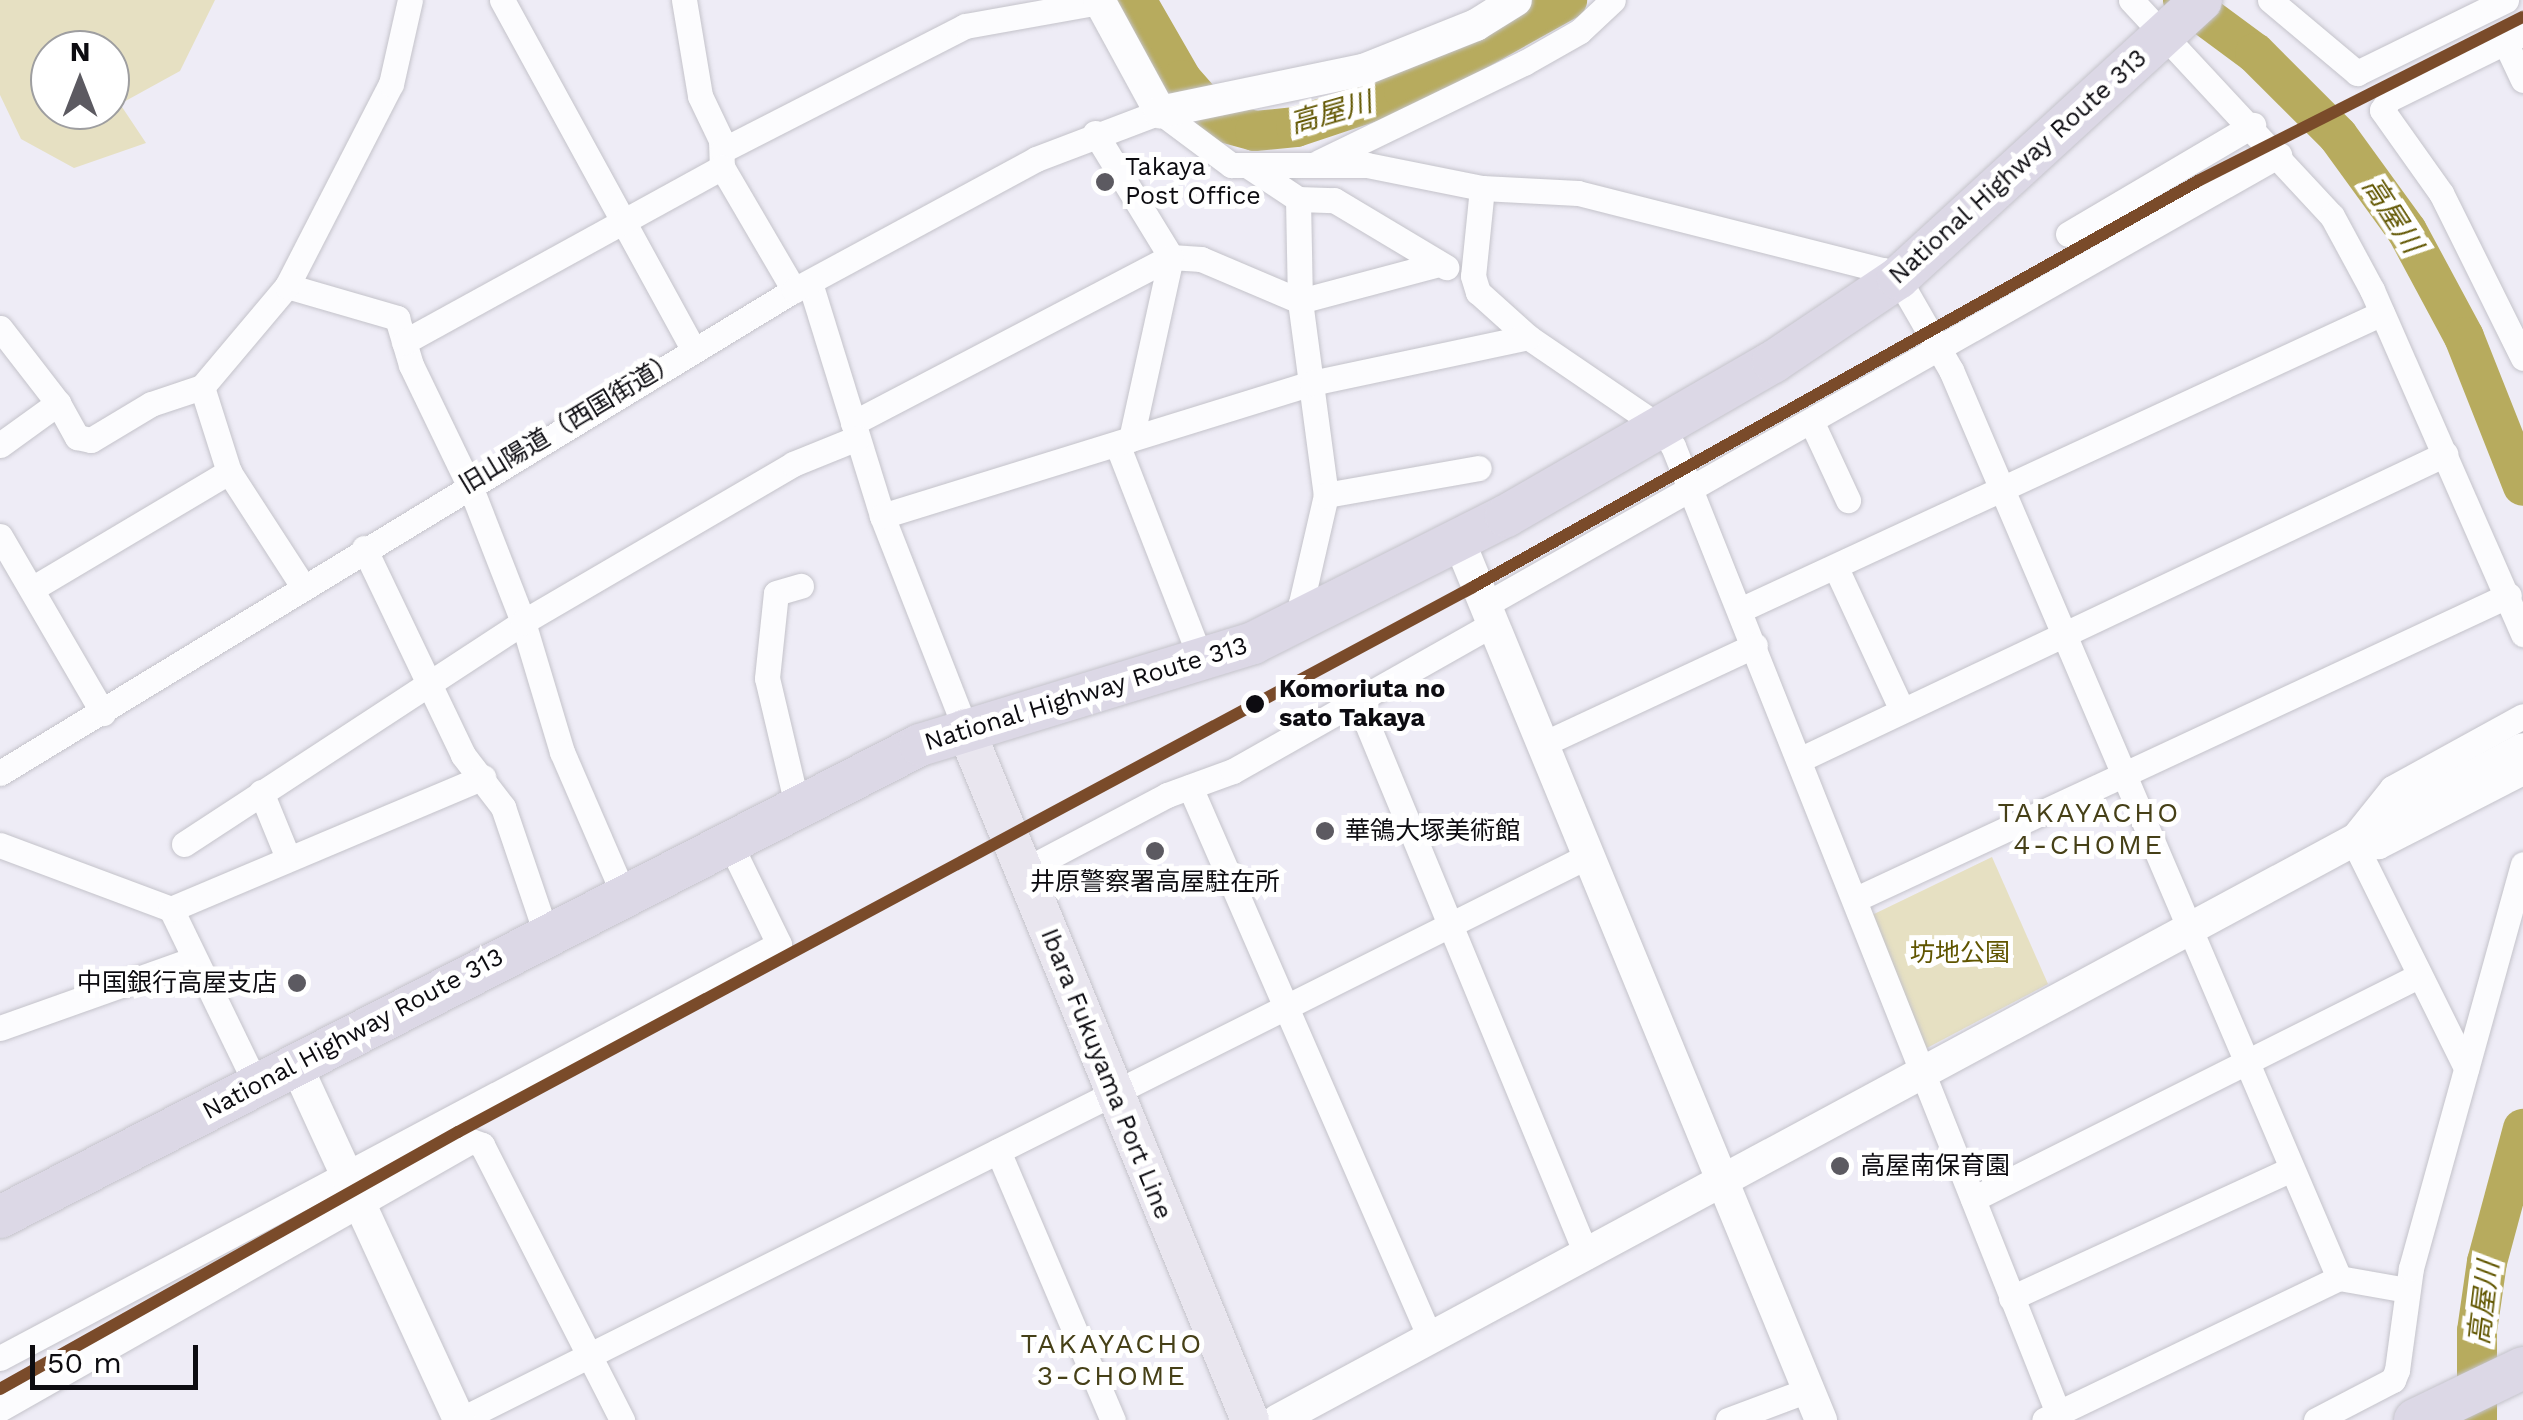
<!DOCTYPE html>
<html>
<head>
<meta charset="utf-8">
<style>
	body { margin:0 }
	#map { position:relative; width:2523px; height:1420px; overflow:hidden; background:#eeecf6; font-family:"Work Sans","Noto Sans JP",sans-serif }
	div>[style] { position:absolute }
	.green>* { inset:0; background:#e6e0c2 }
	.river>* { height:40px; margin:-20px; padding:0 20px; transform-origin:20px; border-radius:20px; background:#b7ab5e }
	.roads { filter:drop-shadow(0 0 2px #c4c3ca) drop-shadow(0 0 2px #c4c3ca) }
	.street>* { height:25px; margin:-12.5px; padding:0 12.5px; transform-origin:12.5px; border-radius:12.5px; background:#fcfcfe }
	.secondary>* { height:32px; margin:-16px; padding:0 16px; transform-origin:16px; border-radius:16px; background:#fcfcfe }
	.primary>* { height:38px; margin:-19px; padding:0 19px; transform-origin:19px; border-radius:19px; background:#e9e6ef }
	.highway>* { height:42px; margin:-21px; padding:0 21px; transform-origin:21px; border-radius:21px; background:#dcd8e6 }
	.rail-1>* { height:12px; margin:-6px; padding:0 6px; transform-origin:6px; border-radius:6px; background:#7a4b2a }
	.dots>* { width:28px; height:28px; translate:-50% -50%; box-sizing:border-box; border:5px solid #fff; border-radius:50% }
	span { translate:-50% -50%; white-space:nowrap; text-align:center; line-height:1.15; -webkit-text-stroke:10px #fff; paint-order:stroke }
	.street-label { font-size:25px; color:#0d0c11 }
	.poi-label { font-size:25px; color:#0d0c11 }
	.left { translate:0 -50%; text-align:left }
	.right { translate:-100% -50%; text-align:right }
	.stop-label { font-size:25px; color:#0d0c11; font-weight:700 }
	.park-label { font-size:25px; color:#605500 }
	.water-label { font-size:28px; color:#625702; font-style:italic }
	.neighbourhood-label { font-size:28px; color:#464017; letter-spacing:2.5px }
	.north { position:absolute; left:30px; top:30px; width:100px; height:100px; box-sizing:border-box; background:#fff; border:2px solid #9e9ea0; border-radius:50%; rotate:0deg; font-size:28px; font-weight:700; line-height:40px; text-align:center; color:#0d0c11 }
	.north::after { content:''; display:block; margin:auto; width:35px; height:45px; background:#5c5a61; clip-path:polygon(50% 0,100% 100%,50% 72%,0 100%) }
	.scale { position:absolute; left:30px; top:1345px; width:168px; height:45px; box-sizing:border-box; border:5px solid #0d0c11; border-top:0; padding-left:12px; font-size:30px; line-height:35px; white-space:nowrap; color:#0d0c11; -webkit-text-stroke:8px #fff; paint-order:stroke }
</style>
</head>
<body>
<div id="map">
	<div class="green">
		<div style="clip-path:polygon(evenodd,0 0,215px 0,180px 71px,120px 104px,146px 143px,74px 168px,21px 139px,0 95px,0 0,110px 50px,110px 110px,50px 110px,50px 50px,110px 50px)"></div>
		<div style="clip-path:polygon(1992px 857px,2048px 984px,1925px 1049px,1872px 915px)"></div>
	</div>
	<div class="river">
		<div style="left:1136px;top:0;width:92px;rotate:60.1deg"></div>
		<div style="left:1182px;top:80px;width:55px;rotate:48.7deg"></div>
		<div style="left:1218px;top:121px;width:38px;rotate:15deg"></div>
		<div style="left:1255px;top:131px;width:41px;rotate:-5.6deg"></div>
		<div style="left:1296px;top:127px;width:114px;rotate:-18.4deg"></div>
		<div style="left:1404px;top:91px;width:187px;rotate:-29.2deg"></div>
		<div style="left:2183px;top:0;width:89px;rotate:36.4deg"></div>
		<div style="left:2255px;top:53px;width:117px;rotate:45deg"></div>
		<div style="left:2338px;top:136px;width:117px;rotate:54deg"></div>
		<div style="left:2407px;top:231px;width:120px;rotate:61.7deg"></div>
		<div style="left:2464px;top:337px;width:160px;rotate:68.4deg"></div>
		<div style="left:2477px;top:1420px;width:89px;rotate:-90deg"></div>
		<div style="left:2477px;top:1331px;width:70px;rotate:-81.8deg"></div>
		<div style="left:2487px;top:1262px;width:138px;rotate:-74.9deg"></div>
	</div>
	<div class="roads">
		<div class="street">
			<div style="left:502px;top:0;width:398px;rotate:61.3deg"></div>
			<div style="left:684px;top:0;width:97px;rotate:80.5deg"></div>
			<div style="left:700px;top:96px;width:49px;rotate:64.5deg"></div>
			<div style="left:721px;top:140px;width:27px;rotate:88deg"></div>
			<div style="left:722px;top:167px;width:143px;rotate:59.7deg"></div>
			<div style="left:2131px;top:0;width:295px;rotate:47.1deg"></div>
			<div style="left:2332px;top:216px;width:84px;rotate:61.6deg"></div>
			<div style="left:2372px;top:290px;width:376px;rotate:66.3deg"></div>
			<div style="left:2270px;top:0;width:114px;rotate:40deg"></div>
			<div style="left:2357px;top:73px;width:166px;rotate:-26.1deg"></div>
			<div style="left:2523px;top:33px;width:20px;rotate:153deg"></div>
			<div style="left:2505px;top:42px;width:42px;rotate:64.7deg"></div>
			<div style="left:2505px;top:42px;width:129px;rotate:153.8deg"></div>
			<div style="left:2389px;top:99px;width:13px;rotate:122deg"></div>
			<div style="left:2382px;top:110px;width:102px;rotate:54.6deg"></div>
			<div style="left:2441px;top:193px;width:184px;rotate:63.6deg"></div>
			<div style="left:1095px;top:133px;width:145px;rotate:58.5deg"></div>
			<div style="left:1171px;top:257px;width:30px;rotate:4deg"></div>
			<div style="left:1201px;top:259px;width:108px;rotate:23deg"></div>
			<div style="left:1300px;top:301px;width:144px;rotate:-14.9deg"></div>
			<div style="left:723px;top:150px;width:272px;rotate:-27.1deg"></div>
			<div style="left:965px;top:26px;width:137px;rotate:-10.1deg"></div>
			<div style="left:1319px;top:162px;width:228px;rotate:-25.8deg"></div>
			<div style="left:1524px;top:63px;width:64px;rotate:-29.7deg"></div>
			<div style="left:1580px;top:31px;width:45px;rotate:-43.2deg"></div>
			<div style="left:1250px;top:167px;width:58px;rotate:33.7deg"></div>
			<div style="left:1298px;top:199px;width:36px;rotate:2deg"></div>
			<div style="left:1334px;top:200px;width:131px;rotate:30.9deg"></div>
			<div style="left:1482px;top:188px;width:88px;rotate:95.8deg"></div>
			<div style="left:1473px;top:276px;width:17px;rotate:73deg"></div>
			<div style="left:1478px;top:292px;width:67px;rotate:42deg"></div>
			<div style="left:1528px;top:337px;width:160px;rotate:34.3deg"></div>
			<div style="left:1660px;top:427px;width:23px;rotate:56deg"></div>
			<div style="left:1673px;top:446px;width:1041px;rotate:68.29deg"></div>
			<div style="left:1298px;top:199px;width:102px;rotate:88.9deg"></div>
			<div style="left:1300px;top:301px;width:196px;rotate:82.4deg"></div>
			<div style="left:1326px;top:495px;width:111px;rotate:103deg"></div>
			<div style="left:1301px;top:603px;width:17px;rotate:83deg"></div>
			<div style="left:2068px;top:234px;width:215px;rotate:-30.5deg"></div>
			<div style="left:810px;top:283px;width:244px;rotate:72.8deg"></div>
			<div style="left:882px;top:516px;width:228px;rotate:68.6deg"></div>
			<div style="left:287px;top:286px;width:115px;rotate:16.2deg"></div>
			<div style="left:397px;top:318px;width:49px;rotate:73.4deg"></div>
			<div style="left:411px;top:365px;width:140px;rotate:64.2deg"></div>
			<div style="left:472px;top:491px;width:141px;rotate:68.7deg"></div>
			<div style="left:523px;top:622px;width:136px;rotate:73.3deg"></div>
			<div style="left:562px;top:752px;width:154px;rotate:66.6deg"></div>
			<div style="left:0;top:328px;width:95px;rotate:52.3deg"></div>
			<div style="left:404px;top:342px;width:363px;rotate:-28.8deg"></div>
			<div style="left:202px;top:387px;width:89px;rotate:72.4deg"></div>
			<div style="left:229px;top:472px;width:135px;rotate:57.1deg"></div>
			<div style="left:853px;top:423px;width:359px;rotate:-27.6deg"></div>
			<div style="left:1813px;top:425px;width:83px;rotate:65deg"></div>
			<div style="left:1131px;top:439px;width:186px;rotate:-77.6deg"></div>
			<div style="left:1117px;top:444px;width:232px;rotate:68.7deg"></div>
			<div style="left:0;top:445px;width:72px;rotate:-35.9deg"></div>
			<div style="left:58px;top:403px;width:39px;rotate:61deg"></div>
			<div style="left:77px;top:437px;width:14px;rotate:12deg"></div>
			<div style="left:91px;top:440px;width:70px;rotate:-31deg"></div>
			<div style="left:151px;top:404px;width:54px;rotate:-18.4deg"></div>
			<div style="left:202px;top:387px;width:132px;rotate:-49.9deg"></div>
			<div style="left:287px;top:286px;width:227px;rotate:-62.8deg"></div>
			<div style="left:391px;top:84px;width:86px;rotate:-77.3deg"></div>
			<div style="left:1326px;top:495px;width:155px;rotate:-10deg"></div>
			<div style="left:882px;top:516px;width:450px;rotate:-17.2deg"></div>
			<div style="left:1312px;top:383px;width:221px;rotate:-12deg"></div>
			<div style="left:0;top:536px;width:205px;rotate:59.8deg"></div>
			<div style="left:364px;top:548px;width:229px;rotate:64.4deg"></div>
			<div style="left:463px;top:755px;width:66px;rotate:52.4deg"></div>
			<div style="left:503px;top:807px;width:133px;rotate:71.2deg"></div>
			<div style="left:1836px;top:568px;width:157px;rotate:65.1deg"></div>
			<div style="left:35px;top:587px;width:226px;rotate:-30.7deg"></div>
			<div style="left:1485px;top:605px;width:913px;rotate:-29.54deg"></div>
			<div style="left:1742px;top:609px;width:705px;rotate:-24.82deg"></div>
			<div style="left:1356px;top:697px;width:605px;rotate:67.55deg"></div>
			<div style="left:1541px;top:745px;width:236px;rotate:-25deg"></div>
			<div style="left:1801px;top:759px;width:713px;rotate:-25.34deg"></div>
			<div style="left:0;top:773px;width:929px;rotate:-31.31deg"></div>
			<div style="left:794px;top:290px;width:275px;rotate:-28.4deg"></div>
			<div style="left:1036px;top:159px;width:133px;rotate:-20.8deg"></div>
			<div style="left:1160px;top:112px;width:89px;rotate:36.7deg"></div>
			<div style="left:1231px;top:165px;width:136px"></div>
			<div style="left:1367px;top:165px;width:117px;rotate:11.3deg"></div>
			<div style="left:1482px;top:188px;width:96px;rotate:3deg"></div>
			<div style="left:1578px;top:193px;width:315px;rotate:14.2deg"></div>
			<div style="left:1883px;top:270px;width:17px;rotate:28deg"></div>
			<div style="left:1898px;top:278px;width:106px;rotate:60.1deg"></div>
			<div style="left:1951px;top:370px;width:987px;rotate:66.86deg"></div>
			<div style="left:2339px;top:1278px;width:327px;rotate:154.3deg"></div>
			<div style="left:1190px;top:787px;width:603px;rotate:66.45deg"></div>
			<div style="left:261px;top:792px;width:61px;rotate:67.7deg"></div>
			<div style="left:797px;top:805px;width:130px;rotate:-103.3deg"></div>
			<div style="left:767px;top:678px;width:85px;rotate:-84deg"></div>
			<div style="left:776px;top:593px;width:26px;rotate:-16deg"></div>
			<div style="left:2352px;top:838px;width:257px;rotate:63.6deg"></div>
			<div style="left:2352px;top:838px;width:64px;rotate:-51.3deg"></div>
			<div style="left:2392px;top:788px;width:149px;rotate:-28.8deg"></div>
			<div style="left:2352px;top:838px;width:28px;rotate:17deg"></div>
			<div style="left:2379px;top:846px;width:162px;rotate:-27.2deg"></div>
			<div style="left:184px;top:844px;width:405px;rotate:-33.2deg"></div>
			<div style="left:523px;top:622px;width:313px;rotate:-30.3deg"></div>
			<div style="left:793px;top:464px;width:69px;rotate:-22.1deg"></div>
			<div style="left:0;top:845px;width:183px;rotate:20.5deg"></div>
			<div style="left:171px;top:909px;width:197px;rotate:64.1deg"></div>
			<div style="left:1023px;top:871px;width:163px;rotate:-27.8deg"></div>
			<div style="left:1167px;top:795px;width:70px;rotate:-20deg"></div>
			<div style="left:1233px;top:771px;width:299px;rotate:-29.5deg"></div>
			<div style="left:1856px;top:899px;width:720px;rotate:-24.96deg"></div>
			<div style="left:171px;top:909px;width:339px;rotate:-22.9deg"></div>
			<div style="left:0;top:1028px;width:203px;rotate:-19.6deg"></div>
			<div style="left:998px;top:1151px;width:293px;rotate:66.9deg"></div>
			<div style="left:1973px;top:1199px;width:496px;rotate:-26.6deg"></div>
			<div style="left:2339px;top:1278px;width:69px;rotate:10deg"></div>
			<div style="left:2011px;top:1298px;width:306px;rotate:-24.7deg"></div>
			<div style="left:0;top:1358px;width:882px;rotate:-27.99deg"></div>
			<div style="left:779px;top:944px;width:116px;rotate:-116.1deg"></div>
			<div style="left:0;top:1409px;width:542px;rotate:-29.64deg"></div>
			<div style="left:471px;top:1141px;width:12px;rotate:20deg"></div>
			<div style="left:482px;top:1145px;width:309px;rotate:63deg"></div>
			<div style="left:460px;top:1420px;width:1261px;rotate:-26.57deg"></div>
			<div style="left:1728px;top:1420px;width:85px;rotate:-20.6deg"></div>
			<div style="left:2316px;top:1420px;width:87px;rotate:-27.5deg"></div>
			<div style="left:2393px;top:1380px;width:11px;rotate:-68deg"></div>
			<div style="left:2397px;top:1370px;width:103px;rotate:-82.2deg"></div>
			<div style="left:2411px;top:1268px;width:419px;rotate:-74.5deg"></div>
		</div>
		<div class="secondary">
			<div style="left:1099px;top:0;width:128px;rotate:61.4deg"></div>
			<div style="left:1160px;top:112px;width:207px;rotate:-11.7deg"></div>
			<div style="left:1363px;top:70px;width:122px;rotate:-21.7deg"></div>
			<div style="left:1476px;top:25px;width:47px;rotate:-32deg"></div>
			<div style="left:1459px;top:541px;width:951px;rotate:67.62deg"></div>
			<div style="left:296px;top:1065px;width:391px;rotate:65.3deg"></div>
			<div style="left:1278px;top:1420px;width:1414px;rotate:-28.32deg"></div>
		</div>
		<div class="primary">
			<div style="left:965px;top:728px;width:748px;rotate:67.62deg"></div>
		</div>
		<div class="highway">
			<div style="left:0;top:1217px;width:1034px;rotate:-27.16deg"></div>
			<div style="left:920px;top:745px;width:348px;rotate:-17deg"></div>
			<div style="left:1253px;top:643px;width:283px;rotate:-26.7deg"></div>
			<div style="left:1506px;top:516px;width:308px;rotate:-30deg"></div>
			<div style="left:1773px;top:362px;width:151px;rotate:-33.9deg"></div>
			<div style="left:1898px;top:278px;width:411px;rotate:-42.5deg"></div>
			<div style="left:2415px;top:1420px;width:120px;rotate:-25.7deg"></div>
		</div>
	</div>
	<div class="rail-1">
		<div style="left:0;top:1389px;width:525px;rotate:-29.3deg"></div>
		<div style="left:458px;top:1132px;width:1152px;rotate:-28.23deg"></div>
		<div style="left:1473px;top:587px;width:831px;rotate:-29.25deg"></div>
		<div style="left:2198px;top:181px;width:364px;rotate:-26.8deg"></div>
	</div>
	<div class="dots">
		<div style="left:1105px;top:182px;background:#5c5a61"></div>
		<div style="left:1255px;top:704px;background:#0d0c11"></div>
		<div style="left:1325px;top:831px;background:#5c5a61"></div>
		<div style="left:1155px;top:851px;background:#5c5a61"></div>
		<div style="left:297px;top:983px;background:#5c5a61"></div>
		<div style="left:1840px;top:1166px;background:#5c5a61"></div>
	</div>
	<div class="street-label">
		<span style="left:2018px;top:167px;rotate:-42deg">National Highway Route 313</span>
		<span style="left:569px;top:423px;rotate:-31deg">旧山陽道（西国街道）</span>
		<span style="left:1086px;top:694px;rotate:-17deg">National Highway Route 313</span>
		<span style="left:353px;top:1034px;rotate:-28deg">National Highway Route 313</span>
		<span style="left:1106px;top:1074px;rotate:68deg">Ibara Fukuyama Port Line</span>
	</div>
	<div class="poi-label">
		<span class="left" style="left:1125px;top:182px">Takaya<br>Post Office</span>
		<span class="left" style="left:1345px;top:831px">華鴒大塚美術館</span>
		<span style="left:1155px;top:882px">井原警察署高屋駐在所</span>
		<span class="right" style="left:277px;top:983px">中国銀行高屋支店</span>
		<span class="left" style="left:1860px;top:1166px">高屋南保育園</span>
	</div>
	<div class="stop-label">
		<span class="left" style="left:1279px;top:704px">Komoriuta no<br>sato Takaya</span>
	</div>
	<div class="park-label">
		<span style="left:1960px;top:953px">坊地公園</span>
	</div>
	<div class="water-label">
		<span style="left:1331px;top:113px;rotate:-16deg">高屋川</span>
		<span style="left:2392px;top:215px;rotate:57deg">高屋川</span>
		<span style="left:2484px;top:1303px;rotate:-83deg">高屋川</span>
	</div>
	<div class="neighbourhood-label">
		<span style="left:2089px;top:829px">TAKAYACHO<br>4-CHOME</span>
		<span style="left:1112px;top:1360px">TAKAYACHO<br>3-CHOME</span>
	</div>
	<div class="north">N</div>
	<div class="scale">50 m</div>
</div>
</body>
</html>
